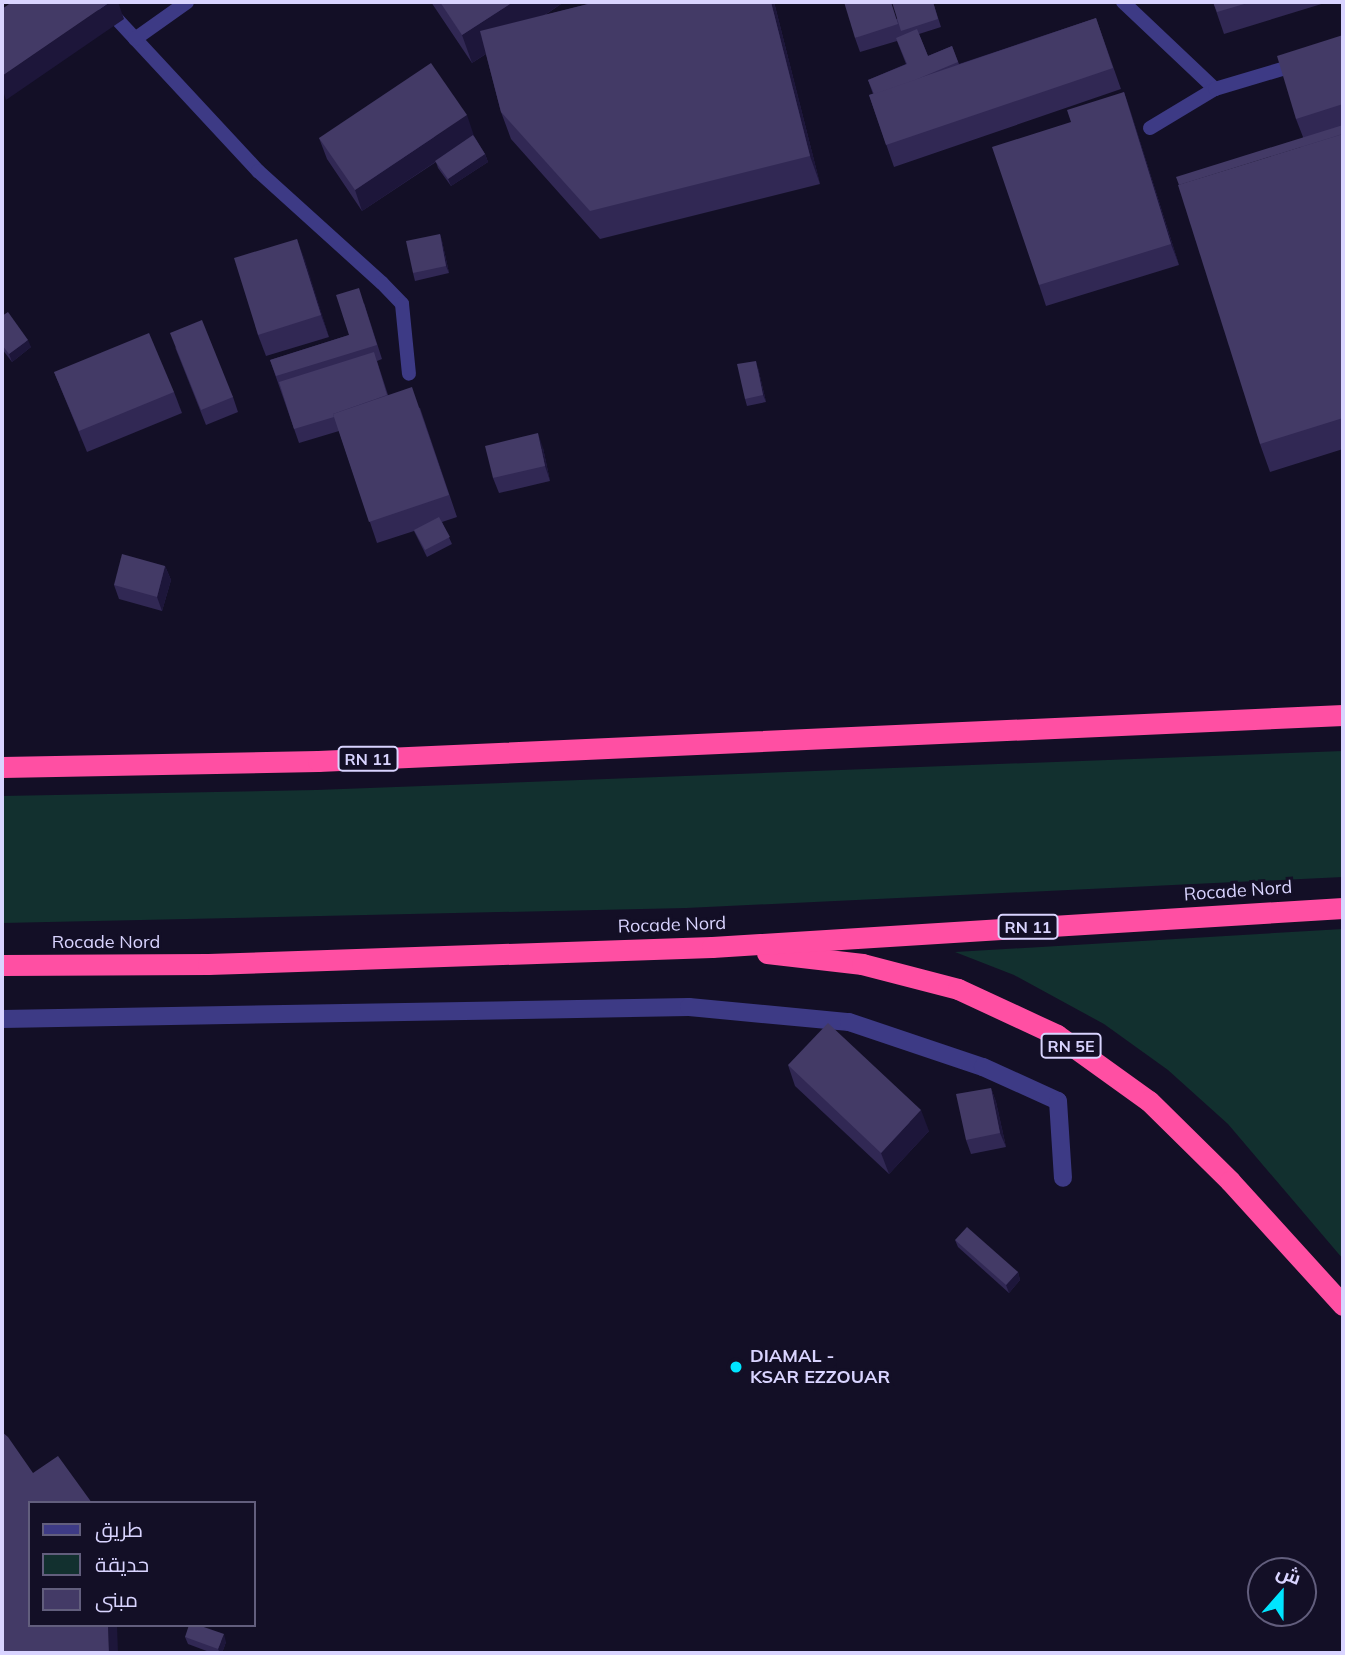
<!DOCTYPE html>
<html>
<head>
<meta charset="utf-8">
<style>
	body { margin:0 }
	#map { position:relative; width:1345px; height:1655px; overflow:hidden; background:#130f26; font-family:Mulish,Cairo,sans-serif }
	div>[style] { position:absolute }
	.green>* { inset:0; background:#12302f }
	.service>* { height:14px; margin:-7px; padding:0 7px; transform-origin:7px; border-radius:7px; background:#3d3a85 }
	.minor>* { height:18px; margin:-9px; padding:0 9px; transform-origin:9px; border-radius:9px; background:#3d3a85 }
	.motorway>* { height:21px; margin:-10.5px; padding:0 10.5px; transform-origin:10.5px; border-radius:10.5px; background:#ff4fa3 }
	.wall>* { inset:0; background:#312854 }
	.shaded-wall>* { inset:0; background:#1d163a }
	.building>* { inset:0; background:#433a66 }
	.dots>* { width:19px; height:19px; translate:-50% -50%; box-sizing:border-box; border:4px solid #130f26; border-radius:50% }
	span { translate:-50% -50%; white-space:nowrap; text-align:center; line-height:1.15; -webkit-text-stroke:6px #130f26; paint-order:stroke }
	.shield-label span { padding:2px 5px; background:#130f26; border:2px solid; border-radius:5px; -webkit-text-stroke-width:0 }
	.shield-label { font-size:16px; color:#d9d4ff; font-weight:700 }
	.street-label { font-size:18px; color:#d9d4ff }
	.poi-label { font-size:18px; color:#d9d4ff; font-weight:700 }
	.left { translate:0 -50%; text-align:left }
	.frame { position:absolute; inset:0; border:4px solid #d9d4ff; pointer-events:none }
	.legend { position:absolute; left:28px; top:1501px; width:228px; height:126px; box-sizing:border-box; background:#130f26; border:2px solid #625e7d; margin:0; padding:9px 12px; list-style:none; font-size:21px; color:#d9d4ff }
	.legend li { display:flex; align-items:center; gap:14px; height:35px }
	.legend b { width:35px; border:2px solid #625e7d }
	.north { position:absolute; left:1247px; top:1557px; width:70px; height:70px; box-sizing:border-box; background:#130f26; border:2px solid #625e7d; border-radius:50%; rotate:21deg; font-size:19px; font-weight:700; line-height:28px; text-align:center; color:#d9d4ff }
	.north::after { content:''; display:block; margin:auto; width:24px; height:32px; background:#00e5ff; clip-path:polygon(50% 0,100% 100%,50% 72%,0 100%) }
</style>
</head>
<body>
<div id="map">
	<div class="green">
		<div style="clip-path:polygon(1343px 751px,1343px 877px,686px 908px,2px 923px,2px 796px,316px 790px)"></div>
		<div style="clip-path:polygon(1343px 929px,1343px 1259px,1228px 1124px,1168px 1070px,1104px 1024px,1014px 975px,955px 952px)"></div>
	</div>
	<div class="service">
		<div style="left:101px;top:2px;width:231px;rotate:47.1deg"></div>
		<div style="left:258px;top:171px;width:167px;rotate:42.1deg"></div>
		<div style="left:382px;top:283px;width:29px;rotate:46deg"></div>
		<div style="left:402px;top:304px;width:70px;rotate:84.3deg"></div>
		<div style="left:1123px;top:2px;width:127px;rotate:43.4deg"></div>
		<div style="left:135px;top:39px;width:64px;rotate:-35.4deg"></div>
		<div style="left:1150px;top:128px;width:76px;rotate:-31deg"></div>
		<div style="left:1215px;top:89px;width:88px;rotate:-16.6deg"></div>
	</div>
	<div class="minor">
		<div style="left:2px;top:1019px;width:687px;rotate:-1deg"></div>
		<div style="left:689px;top:1007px;width:161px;rotate:5.4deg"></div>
		<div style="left:849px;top:1022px;width:141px;rotate:18.6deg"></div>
		<div style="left:983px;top:1067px;width:82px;rotate:24.4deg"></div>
		<div style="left:1058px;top:1101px;width:77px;rotate:86.3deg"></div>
	</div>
	<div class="motorway">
		<div style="left:2px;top:767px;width:316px;rotate:-1.1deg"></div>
		<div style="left:318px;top:761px;width:1026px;rotate:-2.57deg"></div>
		<div style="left:767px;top:953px;width:96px;rotate:6.6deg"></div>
		<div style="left:862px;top:964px;width:99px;rotate:14.6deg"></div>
		<div style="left:958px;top:989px;width:109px;rotate:24.9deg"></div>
		<div style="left:1057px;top:1035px;width:113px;rotate:35.7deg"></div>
		<div style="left:1149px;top:1101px;width:114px;rotate:44.6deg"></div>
		<div style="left:1230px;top:1181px;width:168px;rotate:47.7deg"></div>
		<div style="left:2px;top:965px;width:206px;rotate:-0.3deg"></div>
		<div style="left:208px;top:964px;width:504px;rotate:-1.93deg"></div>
		<div style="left:712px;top:947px;width:632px;rotate:-3.54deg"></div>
	</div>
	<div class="wall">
		<div style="clip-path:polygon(431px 2px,564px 2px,545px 15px,596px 2px,774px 2px,820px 184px,600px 239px,511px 139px,501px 112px,486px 54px,472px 63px)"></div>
		<div style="clip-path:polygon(933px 2px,941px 27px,919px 34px,928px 56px,952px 46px,959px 64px,1096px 18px,1121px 89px,894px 167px,869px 95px,873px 94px,868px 80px,906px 64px,897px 41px,860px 52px,855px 38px)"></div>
		<div style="clip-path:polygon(1213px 2px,1328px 2px,1224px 34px)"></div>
		<div style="clip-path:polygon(1343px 35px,1343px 449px,1270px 472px,1260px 444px,1303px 137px,1296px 119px)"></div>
		<div style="clip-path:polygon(1124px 92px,1131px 113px,1179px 265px,1046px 306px,1039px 285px,1071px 122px)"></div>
		<div style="clip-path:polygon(474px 136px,485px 154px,488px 162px,451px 186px,438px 168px,436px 162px,362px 211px,327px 159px,319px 138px)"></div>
		<div style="clip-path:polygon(440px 234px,442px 241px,449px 273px,415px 281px,413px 273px)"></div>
		<div style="clip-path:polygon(297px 239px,329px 337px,266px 356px,258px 335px)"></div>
		<div style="clip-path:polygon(364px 303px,382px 359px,377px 361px,388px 395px,420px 408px,457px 517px,442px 522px,452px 544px,427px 557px,414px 531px,377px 543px,339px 431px,299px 443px,270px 360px,349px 335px)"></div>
		<div style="clip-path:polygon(2px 316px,31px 347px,12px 362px,2px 349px)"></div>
		<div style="clip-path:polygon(175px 347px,233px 397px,238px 412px,206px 425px)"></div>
		<div style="clip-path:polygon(758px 368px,766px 402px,747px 406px,745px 399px)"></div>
		<div style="clip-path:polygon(54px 372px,174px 392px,182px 413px,87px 452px)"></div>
		<div style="clip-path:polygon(543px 448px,550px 481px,499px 493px,493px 478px)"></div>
		<div style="clip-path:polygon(165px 566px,171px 580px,162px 611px,119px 599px,114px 585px)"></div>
		<div style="clip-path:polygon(788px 1065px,929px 1131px,889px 1174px,795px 1086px)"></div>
		<div style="clip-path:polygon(991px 1088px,996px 1102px,1006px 1147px,971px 1154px,966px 1140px)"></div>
		<div style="clip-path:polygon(955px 1240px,1018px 1272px,1020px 1280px,1009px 1293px,958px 1247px)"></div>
		<div style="clip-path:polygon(185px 1637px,226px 1642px,222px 1653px,212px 1653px,188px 1644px)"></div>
	</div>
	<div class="shaded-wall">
		<div style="clip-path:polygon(110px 2px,118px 2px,124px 19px,6px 100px,2px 88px,2px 76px)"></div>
		<div style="clip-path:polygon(513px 2px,564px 2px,472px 63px,462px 35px)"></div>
		<div style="clip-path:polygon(771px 2px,774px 2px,820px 184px,810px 156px)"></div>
		<div style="clip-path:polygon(1124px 92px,1131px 113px,1179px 265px,1171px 244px)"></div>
		<div style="clip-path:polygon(467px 115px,474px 136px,362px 211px,355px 190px)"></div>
		<div style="clip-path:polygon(485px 154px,488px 162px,451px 186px,448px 179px)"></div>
		<div style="clip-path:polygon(440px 234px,442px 241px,449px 273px,446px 266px)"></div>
		<div style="clip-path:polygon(297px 239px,305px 260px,329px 337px,321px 315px)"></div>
		<div style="clip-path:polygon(28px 340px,31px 347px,12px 362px,9px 354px)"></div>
		<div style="clip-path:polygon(756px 361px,758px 368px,766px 402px,763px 395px)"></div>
		<div style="clip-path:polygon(538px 433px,543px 448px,550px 481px,545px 466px)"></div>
		<div style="clip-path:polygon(165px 566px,171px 580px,162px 611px,157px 597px)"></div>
		<div style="clip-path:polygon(991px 1088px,996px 1102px,1006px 1147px,1000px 1133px)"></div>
		<div style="clip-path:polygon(921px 1110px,929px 1131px,889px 1174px,881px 1153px)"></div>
		<div style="clip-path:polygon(1018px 1272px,1020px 1280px,1009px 1293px,1006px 1285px)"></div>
		<div style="clip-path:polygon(108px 1625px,117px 1625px,118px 1653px,109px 1653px)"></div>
		<div style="clip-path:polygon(224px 1634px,226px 1642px,222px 1653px,220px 1653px,218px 1649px)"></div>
	</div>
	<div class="building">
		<div style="clip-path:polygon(12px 2px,110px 2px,2px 76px,2px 9px)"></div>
		<div style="clip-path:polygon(440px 2px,513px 2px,462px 35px)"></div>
		<div style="clip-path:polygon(596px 2px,771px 2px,810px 156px,590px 211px,501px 112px,480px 31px)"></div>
		<div style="clip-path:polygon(844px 2px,891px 2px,898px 24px,855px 38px)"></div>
		<div style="clip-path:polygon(892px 2px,933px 2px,938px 19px,901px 31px)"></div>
		<div style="clip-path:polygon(1213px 2px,1251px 2px,1217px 12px)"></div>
		<div style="clip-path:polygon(1096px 18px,1113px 68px,886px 145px,869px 95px)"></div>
		<div style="clip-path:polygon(917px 29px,928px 56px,952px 46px,958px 62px,915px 80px,874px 94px,868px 80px,907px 64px,896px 38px)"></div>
		<div style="clip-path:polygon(1343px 35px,1343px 104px,1296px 119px,1277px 56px)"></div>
		<div style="clip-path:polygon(431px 63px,467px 115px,355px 190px,319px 138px)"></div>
		<div style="clip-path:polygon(1124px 92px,1171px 244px,1039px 285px,992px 147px,1071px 122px,1067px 110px)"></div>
		<div style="clip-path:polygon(1343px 125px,1343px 134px,1179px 185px,1176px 177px)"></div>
		<div style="clip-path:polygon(1343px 134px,1343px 418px,1260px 444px,1178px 185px)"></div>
		<div style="clip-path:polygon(473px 135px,485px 154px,448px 179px,435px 161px)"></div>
		<div style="clip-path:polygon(440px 234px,446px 266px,413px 273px,406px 241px)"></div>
		<div style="clip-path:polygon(297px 239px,321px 315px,258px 335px,234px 258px)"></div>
		<div style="clip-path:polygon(359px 288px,377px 345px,276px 376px,270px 360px,349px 335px,336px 295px)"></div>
		<div style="clip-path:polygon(8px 312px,28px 340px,9px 354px,2px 345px,2px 316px)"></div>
		<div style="clip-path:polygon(202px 320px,233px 397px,201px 410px,170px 333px)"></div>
		<div style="clip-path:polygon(149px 333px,174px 392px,79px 431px,54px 372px)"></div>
		<div style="clip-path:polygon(374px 352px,387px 395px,333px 414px,334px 417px,294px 429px,279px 382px)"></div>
		<div style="clip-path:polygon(756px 361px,763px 395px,745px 399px,737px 364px)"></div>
		<div style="clip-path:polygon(412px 387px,449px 495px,369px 522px,333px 414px)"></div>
		<div style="clip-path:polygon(538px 433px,545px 466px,493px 478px,485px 446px)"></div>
		<div style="clip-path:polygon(439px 517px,450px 537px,425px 550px,414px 530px)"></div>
		<div style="clip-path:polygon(122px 554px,165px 566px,157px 597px,114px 585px)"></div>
		<div style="clip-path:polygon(828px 1023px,921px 1110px,881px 1153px,788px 1065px)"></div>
		<div style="clip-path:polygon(991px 1088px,1000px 1133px,966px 1140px,956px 1094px)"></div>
		<div style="clip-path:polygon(967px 1227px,1018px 1272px,1006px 1285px,955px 1240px)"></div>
		<div style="clip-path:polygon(2px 1432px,8px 1437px,33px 1473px,58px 1456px,92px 1503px,30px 1503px,30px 1625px,108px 1625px,109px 1653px,2px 1653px)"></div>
		<div style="clip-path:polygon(189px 1625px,198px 1625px,224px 1634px,218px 1649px,185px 1637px)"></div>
	</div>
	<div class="dots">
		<div style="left:736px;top:1367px;background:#00e5ff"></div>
	</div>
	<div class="shield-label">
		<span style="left:368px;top:759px">RN 11</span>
		<span style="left:1028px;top:927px">RN 11</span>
		<span style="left:1071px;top:1046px">RN 5E</span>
	</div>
	<div class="street-label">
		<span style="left:1238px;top:891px;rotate:-4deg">Rocade Nord</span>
		<span style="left:672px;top:925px;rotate:-2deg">Rocade Nord</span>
		<span style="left:106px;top:942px">Rocade Nord</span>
	</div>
	<div class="poi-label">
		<span class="left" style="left:750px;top:1367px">DIAMAL -<br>KSAR EZZOUAR</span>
	</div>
	<div class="frame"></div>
	<ul class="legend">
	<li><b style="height:9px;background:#3d3a85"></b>طريق</li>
	<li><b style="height:19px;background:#12302f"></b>حديقة</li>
	<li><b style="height:19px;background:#433a66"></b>مبنى</li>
	</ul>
	<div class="north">ش</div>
</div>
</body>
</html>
